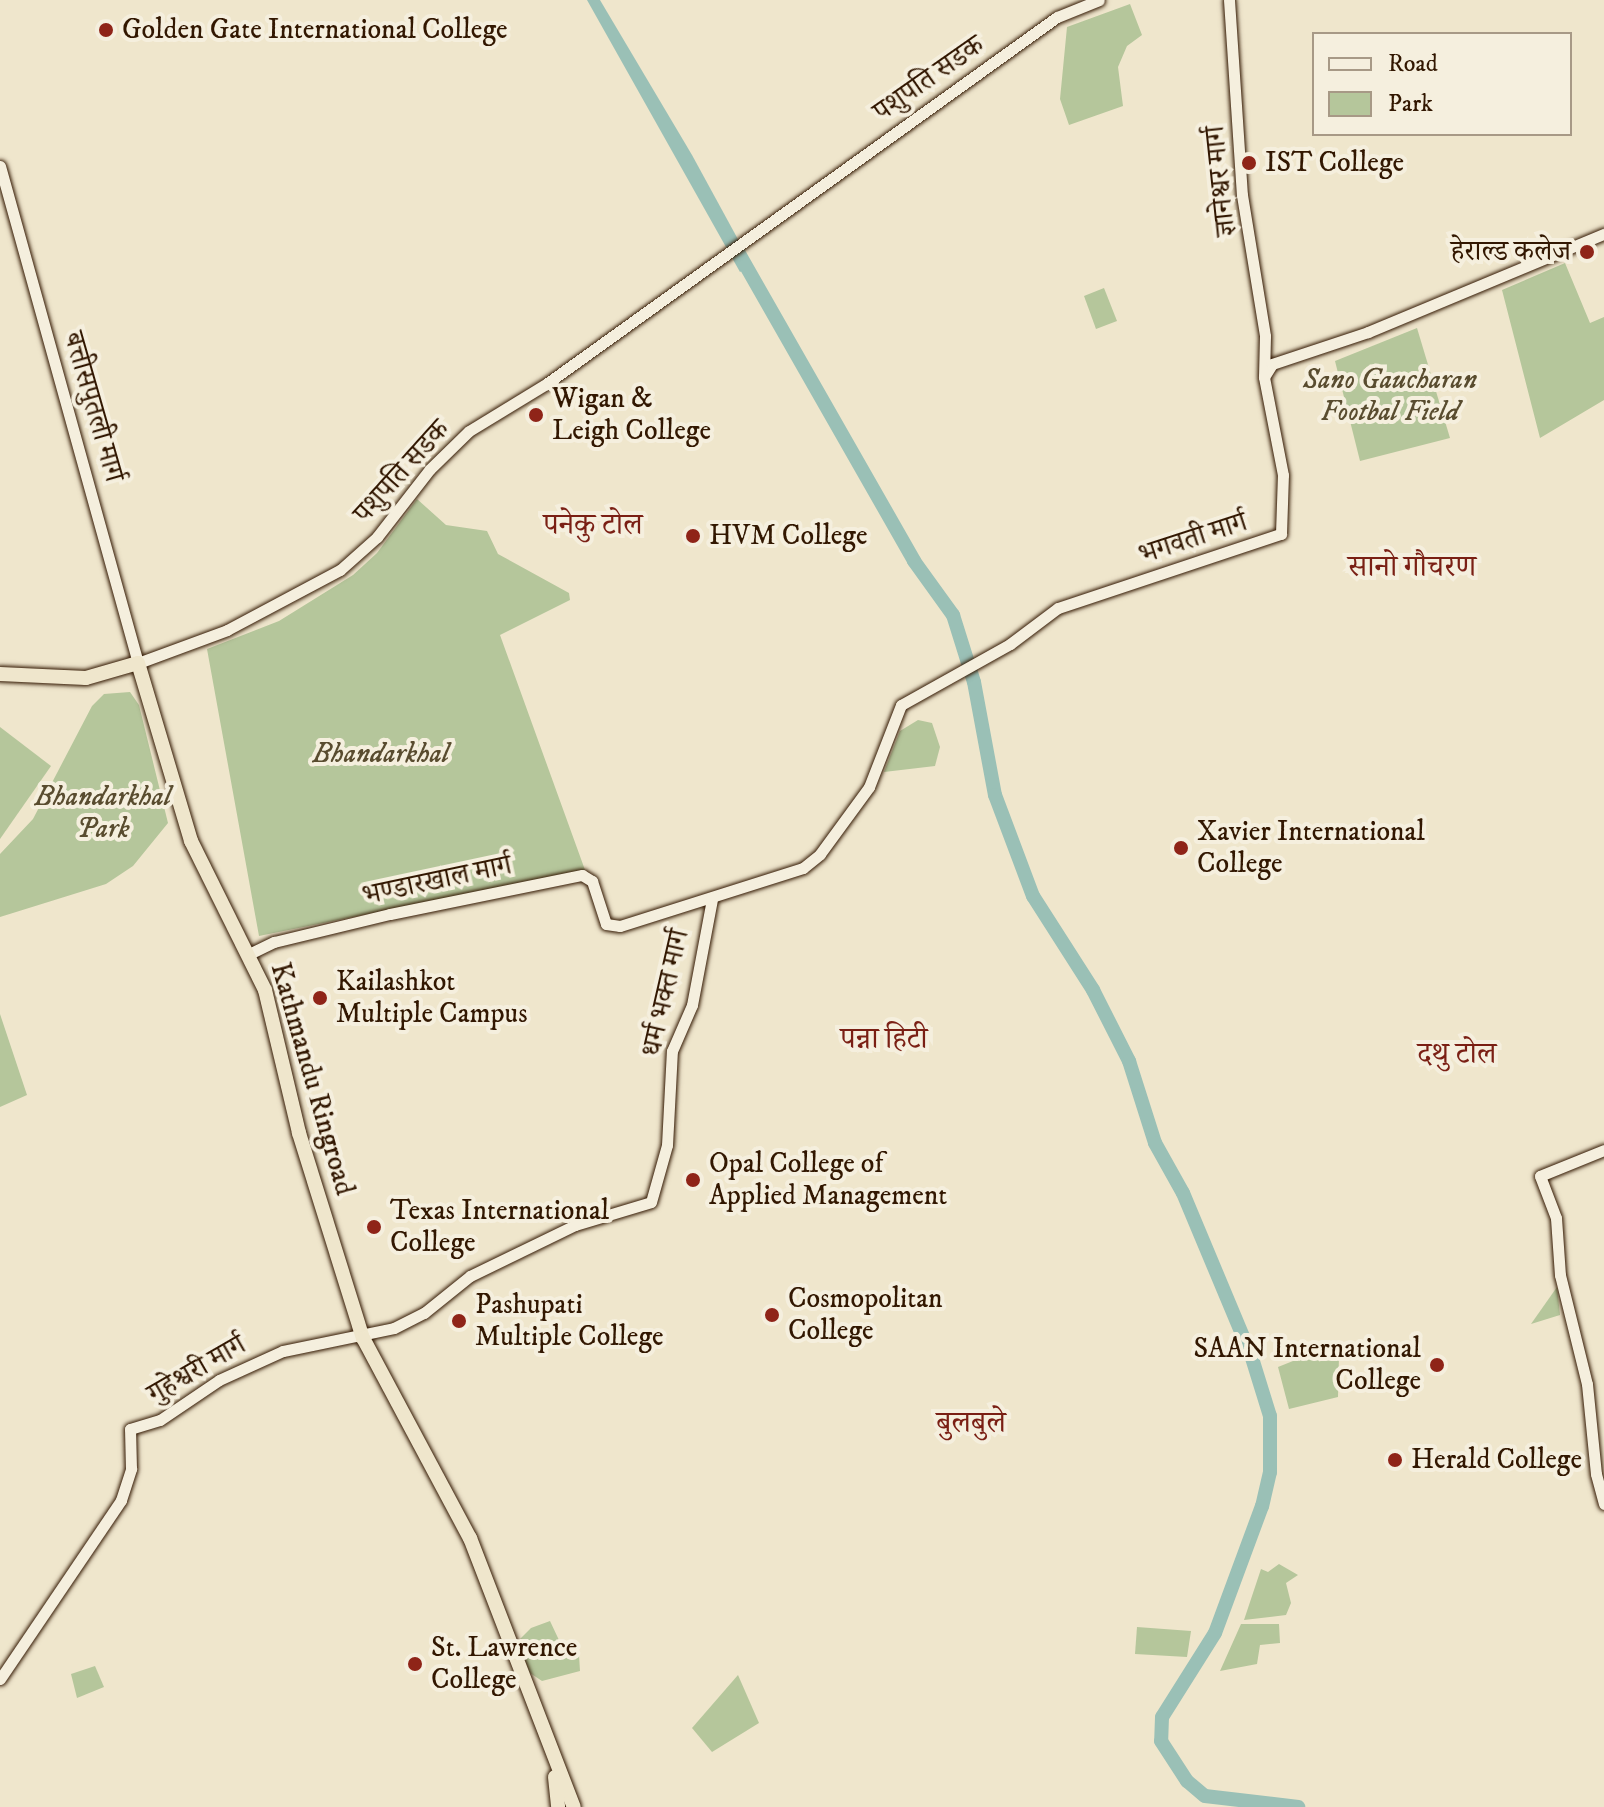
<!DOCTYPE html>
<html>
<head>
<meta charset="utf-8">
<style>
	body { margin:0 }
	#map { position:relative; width:1604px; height:1807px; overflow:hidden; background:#efe6cc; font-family:"IM FELL DW Pica","Noto Serif Devanagari",serif }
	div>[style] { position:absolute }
	.green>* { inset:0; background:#b5c69b }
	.water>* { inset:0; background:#9ac0b6 }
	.river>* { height:14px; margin:-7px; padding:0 7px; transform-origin:7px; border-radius:7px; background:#9ac0b6 }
	.roads { filter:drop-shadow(0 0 2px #321701) drop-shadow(0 0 2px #321701) }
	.secondary>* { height:11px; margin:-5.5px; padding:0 5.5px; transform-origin:5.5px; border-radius:5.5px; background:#f5efde }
	.trunk>* { height:14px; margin:-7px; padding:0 7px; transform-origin:7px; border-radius:7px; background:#efe6cc }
	.dots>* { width:22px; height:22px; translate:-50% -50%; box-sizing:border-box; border:4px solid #f5efde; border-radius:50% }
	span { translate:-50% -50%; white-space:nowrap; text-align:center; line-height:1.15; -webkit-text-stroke:8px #f5efde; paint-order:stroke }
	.poi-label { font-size:28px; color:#321701 }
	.left { translate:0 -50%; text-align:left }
	.right { translate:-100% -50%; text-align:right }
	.street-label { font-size:28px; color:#321701 }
	.park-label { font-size:28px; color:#594c2f; font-style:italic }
	.neighbourhood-label { font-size:30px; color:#7a1f14 }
	.legend { position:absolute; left:1312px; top:32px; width:260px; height:104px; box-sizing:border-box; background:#f5efde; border:2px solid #a79986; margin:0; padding:10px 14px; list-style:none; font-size:24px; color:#321701 }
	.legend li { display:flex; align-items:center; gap:16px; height:40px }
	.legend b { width:40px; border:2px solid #a79986 }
</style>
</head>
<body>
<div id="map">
	<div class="green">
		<div style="clip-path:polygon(1130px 4px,1142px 35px,1127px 46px,1118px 67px,1123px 106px,1069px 125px,1060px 99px,1067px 27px)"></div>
		<div style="clip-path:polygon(1565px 263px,1590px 323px,1604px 317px,1604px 400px,1540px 438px,1502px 290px)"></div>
		<div style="clip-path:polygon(1104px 288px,1117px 321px,1096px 329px,1084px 296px)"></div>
		<div style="clip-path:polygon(1417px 328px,1450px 438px,1360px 461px,1335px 361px)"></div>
		<div style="clip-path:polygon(417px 499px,446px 525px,487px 531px,498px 554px,569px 593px,570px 600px,500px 635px,585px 870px,259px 936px,207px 649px,279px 621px,353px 575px,377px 553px)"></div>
		<div style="clip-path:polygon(130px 692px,139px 705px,168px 823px,133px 866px,106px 884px,0 917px,0 854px,33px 819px,92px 706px,104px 694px)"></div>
		<div style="clip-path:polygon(918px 720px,932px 723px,940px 747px,935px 766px,884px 772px,900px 731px)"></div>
		<div style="clip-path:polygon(0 727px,51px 766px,0 839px)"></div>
		<div style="clip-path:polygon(0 1014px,27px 1095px,0 1107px)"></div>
		<div style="clip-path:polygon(1557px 1287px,1560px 1315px,1531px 1324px)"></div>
		<div style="clip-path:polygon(1295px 1342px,1339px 1356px,1338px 1397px,1289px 1409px,1278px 1367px,1298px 1359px)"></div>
		<div style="clip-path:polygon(1279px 1564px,1298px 1575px,1286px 1583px,1291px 1603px,1286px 1615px,1244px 1620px,1261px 1569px,1268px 1572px)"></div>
		<div style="clip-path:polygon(550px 1621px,566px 1655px,579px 1655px,580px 1671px,542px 1681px,530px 1673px,518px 1641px,531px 1628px)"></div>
		<div style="clip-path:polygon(1241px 1624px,1279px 1624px,1280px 1643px,1260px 1645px,1257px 1664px,1220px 1671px)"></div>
		<div style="clip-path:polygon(1137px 1627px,1191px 1631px,1187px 1657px,1135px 1654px)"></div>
		<div style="clip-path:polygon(95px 1666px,104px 1687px,77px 1698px,71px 1674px)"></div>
		<div style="clip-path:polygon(738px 1675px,759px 1723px,712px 1752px,692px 1728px)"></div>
	</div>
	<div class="water">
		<div style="clip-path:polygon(587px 0,600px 0,692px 155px,752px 265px,740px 272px)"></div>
	</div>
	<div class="river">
		<div style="left:738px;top:252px;width:356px;rotate:60.3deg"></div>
		<div style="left:914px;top:561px;width:67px;rotate:54.2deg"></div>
		<div style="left:953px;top:615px;width:70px;rotate:72.6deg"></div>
		<div style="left:974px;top:682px;width:115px;rotate:79.5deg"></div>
		<div style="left:995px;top:795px;width:108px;rotate:69.4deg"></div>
		<div style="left:1033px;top:896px;width:112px;rotate:57.4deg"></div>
		<div style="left:1093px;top:990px;width:80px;rotate:63.1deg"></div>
		<div style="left:1129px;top:1061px;width:86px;rotate:72.4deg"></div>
		<div style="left:1155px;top:1143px;width:57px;rotate:60.8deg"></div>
		<div style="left:1183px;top:1193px;width:179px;rotate:67.3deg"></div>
		<div style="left:1252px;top:1358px;width:61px;rotate:72.8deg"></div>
		<div style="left:1270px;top:1416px;width:56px;rotate:90deg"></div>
		<div style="left:1270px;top:1472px;width:35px;rotate:103deg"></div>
		<div style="left:1262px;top:1506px;width:135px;rotate:110.3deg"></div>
		<div style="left:1215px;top:1633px;width:99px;rotate:122.2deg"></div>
		<div style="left:1162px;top:1717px;width:24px;rotate:92deg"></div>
		<div style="left:1161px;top:1741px;width:48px;rotate:57deg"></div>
		<div style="left:1187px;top:1781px;width:23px;rotate:40deg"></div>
		<div style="left:1205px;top:1796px;width:94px;rotate:6.7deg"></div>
	</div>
	<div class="roads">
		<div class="secondary">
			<div style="left:1229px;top:0;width:195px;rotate:86.2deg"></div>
			<div style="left:1242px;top:195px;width:143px;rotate:80.7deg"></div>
			<div style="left:1265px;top:336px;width:41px;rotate:91.4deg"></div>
			<div style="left:0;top:166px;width:516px;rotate:74.48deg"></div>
			<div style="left:138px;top:663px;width:95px;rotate:-20.3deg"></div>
			<div style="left:227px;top:630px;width:128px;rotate:-28deg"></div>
			<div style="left:340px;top:570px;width:50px;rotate:-41.7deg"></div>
			<div style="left:377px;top:537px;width:86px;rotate:-52.1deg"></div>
			<div style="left:430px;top:469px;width:54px;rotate:-44.3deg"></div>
			<div style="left:469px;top:431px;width:90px;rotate:-31.4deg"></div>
			<div style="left:546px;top:384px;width:629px;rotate:-35.69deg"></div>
			<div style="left:1057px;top:17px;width:45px;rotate:-22deg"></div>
			<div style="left:249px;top:954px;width:28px;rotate:-26deg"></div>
			<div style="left:274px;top:942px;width:119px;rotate:-13.6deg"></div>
			<div style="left:390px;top:914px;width:196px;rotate:-11.5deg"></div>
			<div style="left:582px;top:875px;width:12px;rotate:31deg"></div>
			<div style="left:592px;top:881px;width:45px;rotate:72deg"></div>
			<div style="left:606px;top:924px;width:14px;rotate:8deg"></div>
			<div style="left:620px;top:926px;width:192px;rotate:-17.6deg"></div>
			<div style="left:803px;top:868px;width:22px;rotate:-39deg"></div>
			<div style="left:820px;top:854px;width:83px;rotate:-53.8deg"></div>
			<div style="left:869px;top:787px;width:88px;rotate:-68.7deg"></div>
			<div style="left:901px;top:705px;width:125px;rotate:-29.2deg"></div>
			<div style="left:1010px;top:644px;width:60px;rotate:-36.9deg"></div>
			<div style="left:1058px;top:608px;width:235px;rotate:-18.4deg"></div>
			<div style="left:1281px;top:534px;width:59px;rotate:-88.1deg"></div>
			<div style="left:1283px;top:475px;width:100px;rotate:-101deg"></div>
			<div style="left:1264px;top:377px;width:15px;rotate:-58deg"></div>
			<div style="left:1272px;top:364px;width:101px;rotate:-18.4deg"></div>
			<div style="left:1368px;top:332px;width:256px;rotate:-22.6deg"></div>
			<div style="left:1604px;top:1150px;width:69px;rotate:157.9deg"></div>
			<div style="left:1540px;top:1176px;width:45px;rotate:69.1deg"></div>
			<div style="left:1556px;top:1218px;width:57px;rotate:86deg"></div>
			<div style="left:1560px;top:1275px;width:112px;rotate:76.1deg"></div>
			<div style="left:1587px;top:1384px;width:90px;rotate:84.3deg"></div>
			<div style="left:1596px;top:1474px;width:31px;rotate:75deg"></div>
			<div style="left:130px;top:1429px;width:31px;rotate:-17deg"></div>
			<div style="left:160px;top:1420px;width:71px;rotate:-34.1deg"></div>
			<div style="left:219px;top:1380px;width:70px;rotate:-24.4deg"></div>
			<div style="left:283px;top:1351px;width:113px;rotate:-11.7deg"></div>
			<div style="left:394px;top:1328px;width:34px;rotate:-27deg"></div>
			<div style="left:424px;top:1313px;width:59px;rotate:-38.8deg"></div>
			<div style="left:470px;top:1276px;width:117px;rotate:-25.9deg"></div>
			<div style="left:575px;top:1225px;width:79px;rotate:-16.8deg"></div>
			<div style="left:651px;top:1202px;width:59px;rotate:-74.3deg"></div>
			<div style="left:667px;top:1145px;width:94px;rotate:-87deg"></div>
			<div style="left:672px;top:1051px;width:50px;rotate:-66.5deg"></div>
			<div style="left:692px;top:1005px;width:108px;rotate:-79.3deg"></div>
			<div style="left:0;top:1679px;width:216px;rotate:-55.9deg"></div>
			<div style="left:121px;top:1500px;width:33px;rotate:-72deg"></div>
			<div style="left:131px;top:1469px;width:40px;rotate:-91.4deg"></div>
		</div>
		<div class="trunk">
			<div style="left:0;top:674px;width:86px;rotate:2.7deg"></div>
			<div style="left:86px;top:678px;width:54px;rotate:-16.1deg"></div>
			<div style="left:138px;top:663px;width:186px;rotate:73.4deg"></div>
			<div style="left:191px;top:841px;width:166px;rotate:63.6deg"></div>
			<div style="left:265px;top:990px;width:147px;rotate:76.6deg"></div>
			<div style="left:299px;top:1133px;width:215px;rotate:72.7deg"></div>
			<div style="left:363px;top:1338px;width:227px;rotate:61.9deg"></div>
			<div style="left:470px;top:1538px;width:288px;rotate:68.9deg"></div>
			<div style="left:555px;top:1777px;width:30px;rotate:84deg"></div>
		</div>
	</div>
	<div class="dots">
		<div style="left:106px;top:30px;background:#8f2418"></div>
		<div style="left:1249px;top:163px;background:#8f2418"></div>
		<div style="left:1587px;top:252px;background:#8f2418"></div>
		<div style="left:536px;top:415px;background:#8f2418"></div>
		<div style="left:693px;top:536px;background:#8f2418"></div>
		<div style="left:1181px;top:848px;background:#8f2418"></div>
		<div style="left:320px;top:998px;background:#8f2418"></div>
		<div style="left:693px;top:1180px;background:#8f2418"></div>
		<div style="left:374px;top:1227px;background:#8f2418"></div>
		<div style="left:772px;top:1315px;background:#8f2418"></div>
		<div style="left:459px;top:1321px;background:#8f2418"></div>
		<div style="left:1437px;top:1365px;background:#8f2418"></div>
		<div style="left:1395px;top:1460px;background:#8f2418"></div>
		<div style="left:415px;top:1664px;background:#8f2418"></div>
	</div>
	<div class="poi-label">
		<span class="left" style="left:122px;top:30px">Golden Gate International College</span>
		<span class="left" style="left:1265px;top:163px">IST College</span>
		<span class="right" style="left:1571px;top:252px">हेराल्ड कलेज</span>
		<span class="left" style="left:552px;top:415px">Wigan &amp;<br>Leigh College</span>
		<span class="left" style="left:709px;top:536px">HVM College</span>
		<span class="left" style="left:1197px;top:848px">Xavier International<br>College</span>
		<span class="left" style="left:336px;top:998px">Kailashkot<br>Multiple Campus</span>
		<span class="left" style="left:709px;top:1180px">Opal College of<br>Applied Management</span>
		<span class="left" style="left:390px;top:1227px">Texas International<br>College</span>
		<span class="left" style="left:788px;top:1315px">Cosmopolitan<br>College</span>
		<span class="left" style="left:475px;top:1321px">Pashupati<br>Multiple College</span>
		<span class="right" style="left:1421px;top:1365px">SAAN International<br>College</span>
		<span class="left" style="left:1411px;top:1460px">Herald College</span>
		<span class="left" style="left:431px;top:1664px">St. Lawrence<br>College</span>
	</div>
	<div class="street-label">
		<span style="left:929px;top:79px;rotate:-35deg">पशुपति सडक</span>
		<span style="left:1221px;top:181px;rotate:-96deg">ज्ञानेश्वर मार्ग</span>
		<span style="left:93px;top:407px;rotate:74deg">बत्तीसपुतली मार्ग</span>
		<span style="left:402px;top:472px;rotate:-48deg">पशुपति सडक</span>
		<span style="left:1193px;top:539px;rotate:-18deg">भगवती मार्ग</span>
		<span style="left:437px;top:881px;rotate:-12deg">भण्डारखाल मार्ग</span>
		<span style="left:666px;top:993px;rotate:-77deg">धर्म भक्त मार्ग</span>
		<span style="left:312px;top:1079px;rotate:74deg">Kathmandu Ringroad</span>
		<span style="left:197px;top:1370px;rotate:-30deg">गुहेश्वरी मार्ग</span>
	</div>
	<div class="park-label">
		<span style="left:1390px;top:396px">Sano Gaucharan<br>Footbal Field</span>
		<span style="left:381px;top:754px">Bhandarkhal</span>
		<span style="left:103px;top:813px">Bhandarkhal<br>Park</span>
	</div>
	<div class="neighbourhood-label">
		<span style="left:593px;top:526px">पनेकु टोल</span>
		<span style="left:1412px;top:568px">सानो गौचरण</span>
		<span style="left:884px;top:1040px">पन्ना हिटी</span>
		<span style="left:1457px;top:1055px">दथु टोल</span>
		<span style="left:971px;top:1424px">बुलबुले</span>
	</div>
	<ul class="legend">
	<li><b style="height:10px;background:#f5efde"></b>Road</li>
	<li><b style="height:22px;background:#b5c69b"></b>Park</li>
	</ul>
</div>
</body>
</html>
